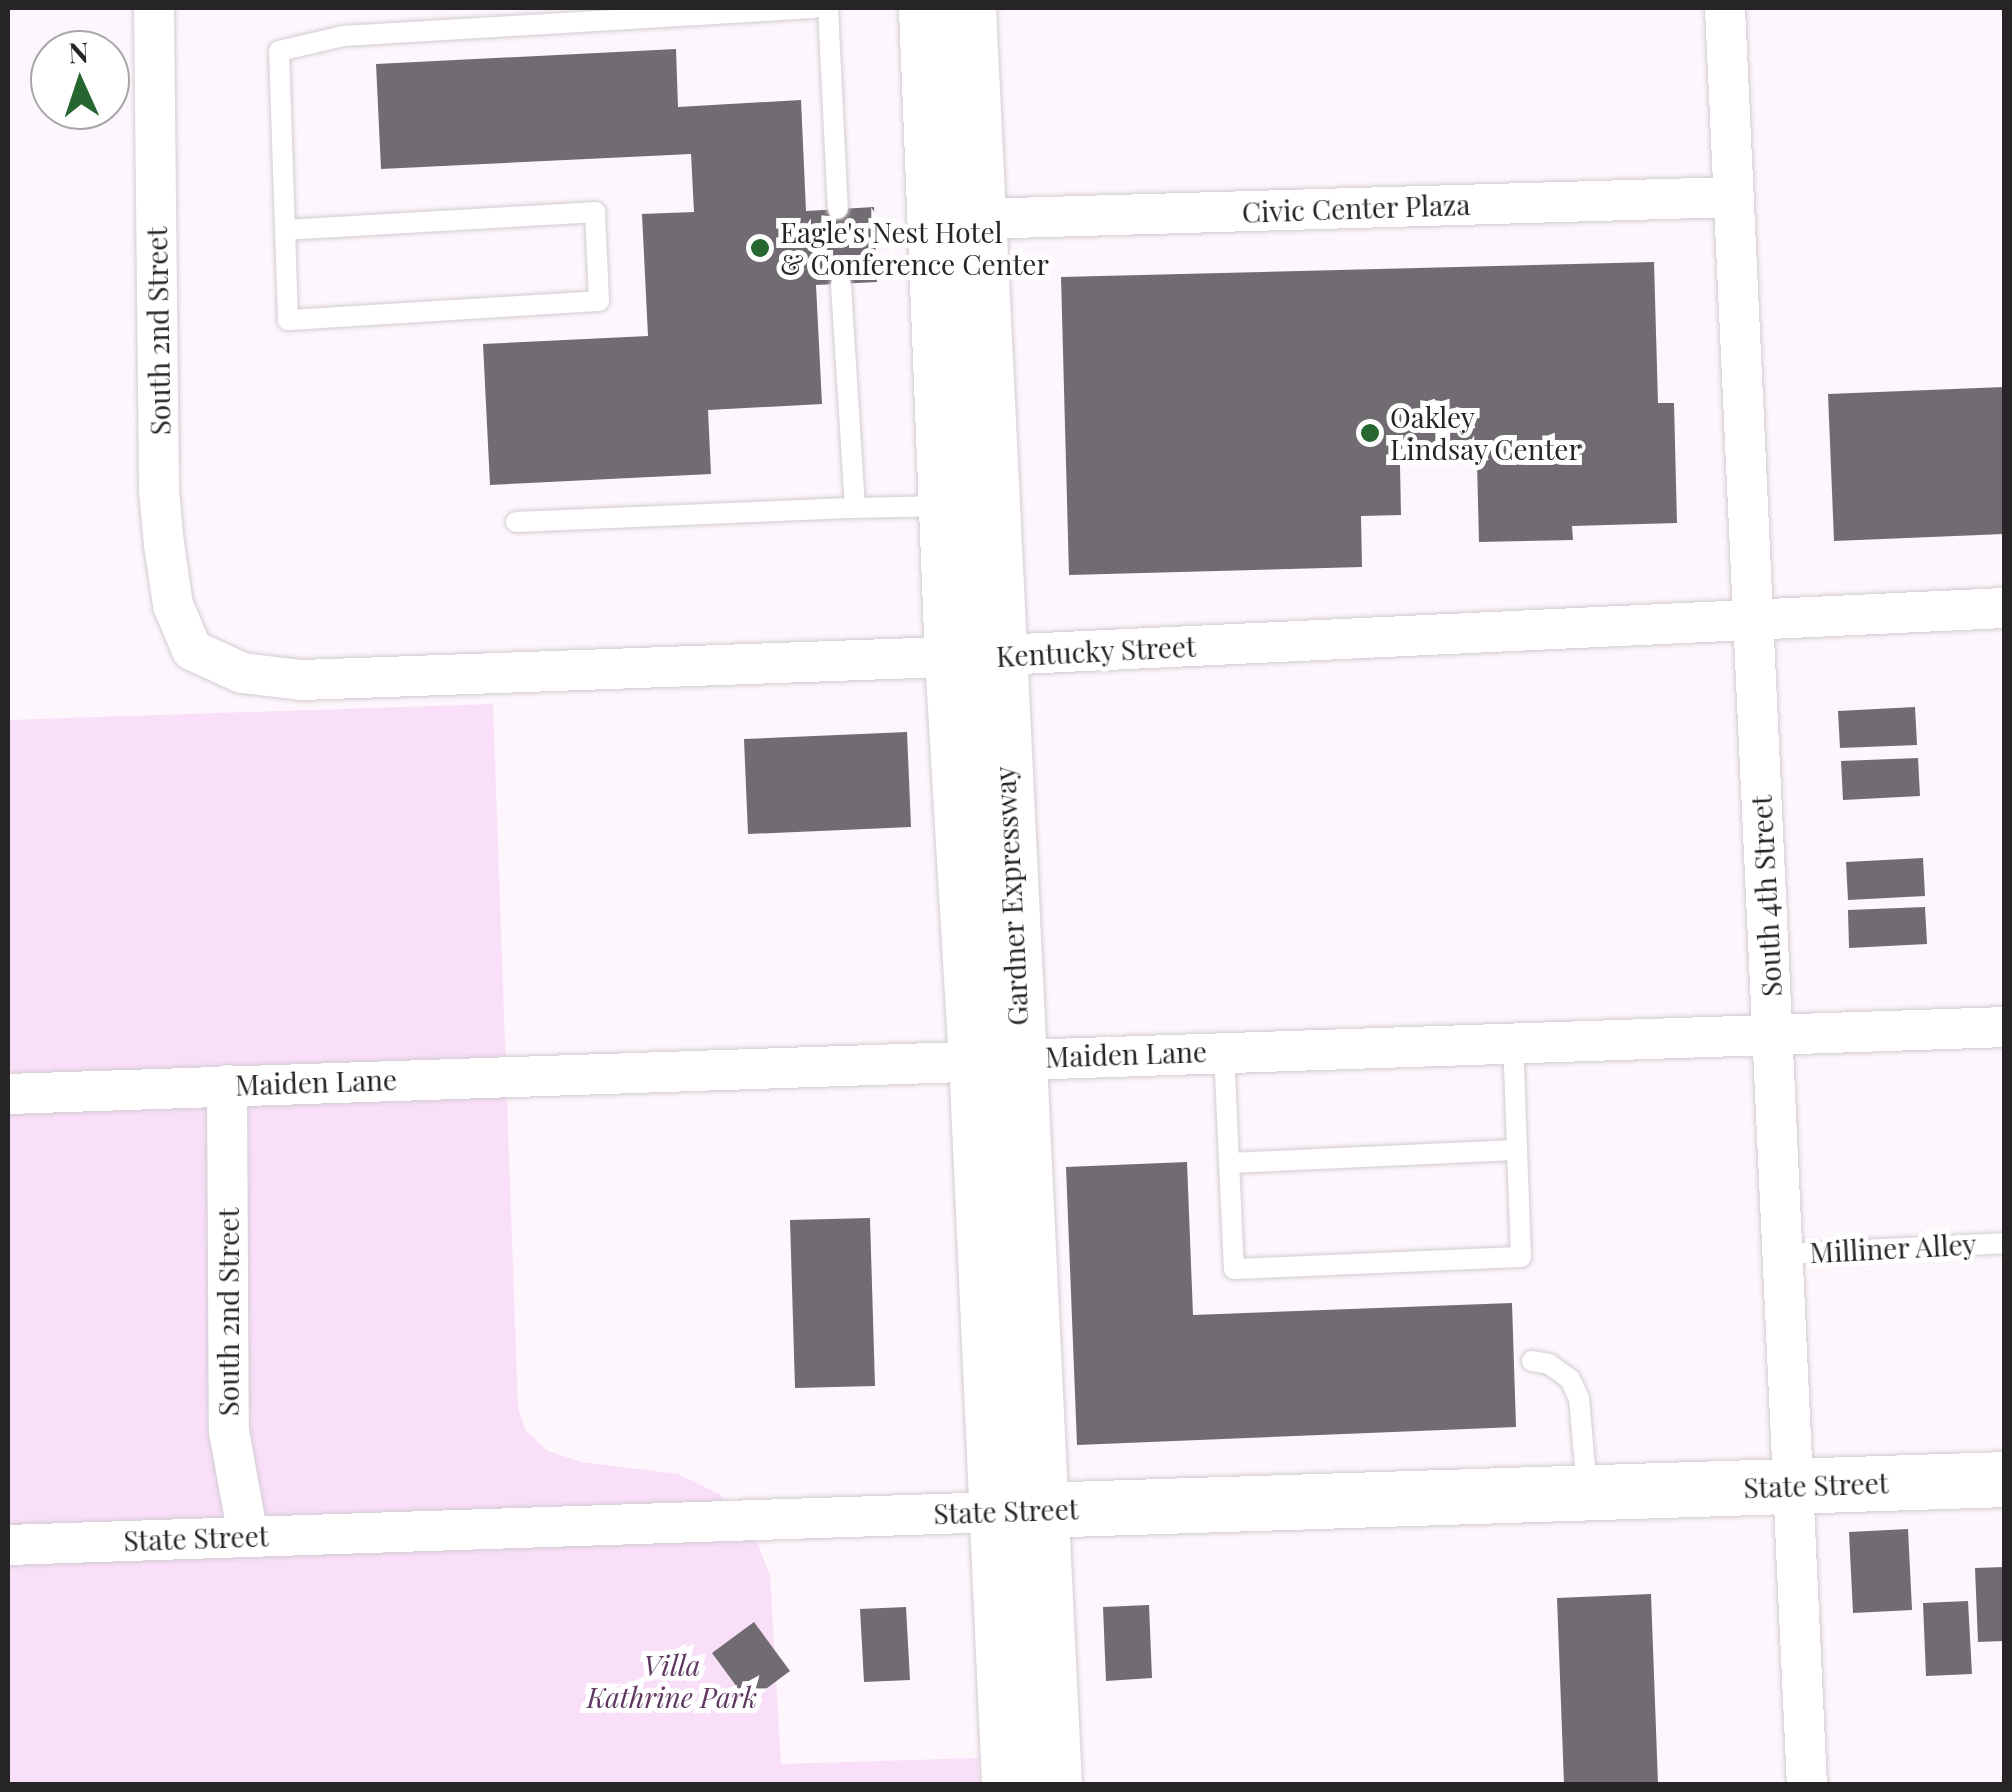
<!DOCTYPE html>
<html>
<head>
<meta charset="utf-8">
<style>
	body { margin:0 }
	#map { position:relative; width:2012px; height:1792px; overflow:hidden; background:#fdf6fc; font-family:"Playfair Display",serif }
	div>[style] { position:absolute }
	.green>* { inset:0; background:#fadff9 }
	.building>* { inset:0; background:#716c71 }
	.roads { filter:drop-shadow(0 0 2px #d2ccd2) drop-shadow(0 0 2px #d2ccd2) }
	.lane>* { height:20px; margin:-10px; padding:0 10px; transform-origin:10px; border-radius:10px; background:#fff }
	.street>* { height:40px; margin:-20px; padding:0 20px; transform-origin:20px; border-radius:20px; background:#fff }
	.secondary>* { height:55px; margin:-27.5px; padding:0 27.5px; transform-origin:27.5px; border-radius:27.5px; background:#fff }
	.dots>* { width:28px; height:28px; translate:-50% -50%; box-sizing:border-box; border:5px solid #fff; border-radius:50% }
	span { translate:-50% -50%; white-space:nowrap; text-align:center; line-height:1.15; -webkit-text-stroke:10px #fff; paint-order:stroke }
	.street-label { font-size:28px; color:#262426 }
	.poi-label { font-size:28px; color:#262426 }
	.left { translate:0 -50%; text-align:left }
	.park-label { font-size:28px; color:#603860; font-style:italic }
	.frame { position:absolute; inset:0; border:10px solid #262426; pointer-events:none }
	.north { position:absolute; left:30px; top:30px; width:100px; height:100px; box-sizing:border-box; background:#fff; border:2px solid #a8a7a8; border-radius:50%; rotate:357deg; font-size:28px; font-weight:700; line-height:40px; text-align:center; color:#262426 }
	.north::after { content:''; display:block; margin:auto; width:35px; height:45px; background:#266731; clip-path:polygon(50% 0,100% 100%,50% 72%,0 100%) }
</style>
</head>
<body>
<div id="map">
	<div class="green">
		<div style="clip-path:polygon(493px 704px,518px 1409px,526px 1431px,548px 1451px,581px 1462px,678px 1474px,719px 1494px,755px 1538px,770px 1575px,781px 1764px,978px 1758px,979px 1784px,8px 1784px,8px 720px)"></div>
	</div>
	<div class="building">
		<div style="clip-path:polygon(676px 49px,678px 107px,801px 100px,806px 211px,874px 207px,877px 282px,816px 285px,822px 404px,708px 410px,711px 474px,490px 485px,483px 344px,648px 336px,642px 214px,694px 212px,691px 154px,381px 169px,376px 64px)"></div>
		<div style="clip-path:polygon(1654px 262px,1658px 403px,1674px 403px,1677px 523px,1572px 526px,1573px 540px,1479px 542px,1477px 463px,1400px 465px,1401px 515px,1361px 516px,1362px 567px,1069px 575px,1061px 277px)"></div>
		<div style="clip-path:polygon(2004px 387px,2004px 534px,1834px 541px,1828px 394px)"></div>
		<div style="clip-path:polygon(1915px 707px,1917px 745px,1840px 748px,1838px 711px)"></div>
		<div style="clip-path:polygon(907px 732px,911px 827px,748px 834px,744px 739px)"></div>
		<div style="clip-path:polygon(1918px 758px,1920px 796px,1843px 800px,1841px 761px)"></div>
		<div style="clip-path:polygon(1923px 858px,1925px 896px,1848px 900px,1846px 862px)"></div>
		<div style="clip-path:polygon(1925px 907px,1927px 944px,1849px 948px,1848px 910px)"></div>
		<div style="clip-path:polygon(1187px 1162px,1193px 1315px,1512px 1303px,1516px 1427px,1077px 1445px,1066px 1167px)"></div>
		<div style="clip-path:polygon(870px 1218px,875px 1386px,795px 1388px,790px 1220px)"></div>
		<div style="clip-path:polygon(1908px 1529px,1912px 1610px,1853px 1613px,1849px 1532px)"></div>
		<div style="clip-path:polygon(2004px 1567px,2004px 1641px,1978px 1642px,1975px 1568px)"></div>
		<div style="clip-path:polygon(1651px 1594px,1658px 1784px,1564px 1784px,1557px 1598px)"></div>
		<div style="clip-path:polygon(1968px 1601px,1972px 1674px,1926px 1676px,1923px 1603px)"></div>
		<div style="clip-path:polygon(1149px 1605px,1152px 1678px,1106px 1681px,1103px 1607px)"></div>
		<div style="clip-path:polygon(906px 1607px,910px 1680px,864px 1682px,860px 1609px)"></div>
		<div style="clip-path:polygon(754px 1622px,790px 1671px,748px 1702px,712px 1653px)"></div>
	</div>
	<div class="roads">
		<div class="lane">
			<div style="left:828px;top:8px;width:201px;rotate:87.2deg"></div>
			<div style="left:285px;top:230px;width:311px;rotate:-3.3deg"></div>
			<div style="left:595px;top:212px;width:89px;rotate:87.4deg"></div>
			<div style="left:599px;top:301px;width:312px;rotate:176.5deg"></div>
			<div style="left:288px;top:320px;width:90px;rotate:-91.9deg"></div>
			<div style="left:285px;top:230px;width:179px;rotate:-91.9deg"></div>
			<div style="left:279px;top:51px;width:66px;rotate:-13.2deg"></div>
			<div style="left:343px;top:36px;width:471px;rotate:-3.4deg"></div>
			<div style="left:855px;top:508px;width:88px;rotate:-1.3deg"></div>
			<div style="left:516px;top:522px;width:339px;rotate:-2.4deg"></div>
			<div style="left:855px;top:508px;width:224px;rotate:-93.6deg"></div>
			<div style="left:1224px;top:1051px;width:218px;rotate:87.4deg"></div>
			<div style="left:1234px;top:1269px;width:287px;rotate:-2.4deg"></div>
			<div style="left:1521px;top:1257px;width:215px;rotate:-92.1deg"></div>
			<div style="left:1229px;top:1163px;width:288px;rotate:-2.6deg"></div>
			<div style="left:1782px;top:1254px;width:222px;rotate:-2.8deg"></div>
			<div style="left:1532px;top:1361px;width:17px;rotate:10deg"></div>
			<div style="left:1549px;top:1364px;width:26px;rotate:36deg"></div>
			<div style="left:1570px;top:1379px;width:21px;rotate:65deg"></div>
			<div style="left:1579px;top:1398px;width:92px;rotate:85deg"></div>
		</div>
		<div class="street">
			<div style="left:154px;top:8px;width:483px;rotate:89.4deg"></div>
			<div style="left:159px;top:491px;width:53px;rotate:84.6deg"></div>
			<div style="left:164px;top:544px;width:62px;rotate:81.6deg"></div>
			<div style="left:173px;top:605px;width:49px;rotate:67.1deg"></div>
			<div style="left:192px;top:650px;width:55px;rotate:24.7deg"></div>
			<div style="left:242px;top:673px;width:60px;rotate:6.7deg"></div>
			<div style="left:302px;top:680px;width:698px;rotate:-2.05deg"></div>
			<div style="left:1000px;top:655px;width:1005px;rotate:-2.68deg"></div>
			<div style="left:1725px;top:8px;width:1778px;rotate:87.36deg"></div>
			<div style="left:978px;top:219px;width:755px;rotate:-1.67deg"></div>
			<div style="left:227px;top:1085px;width:346px;rotate:89.7deg"></div>
			<div style="left:229px;top:1431px;width:108px;rotate:79.8deg"></div>
			<div style="left:8px;top:1094px;width:1997px;rotate:-1.92deg"></div>
			<div style="left:8px;top:1545px;width:990px;rotate:-1.91deg"></div>
		</div>
		<div class="secondary">
			<div style="left:926px;top:8px;width:650px;rotate:87.71deg"></div>
			<div style="left:952px;top:657px;width:402px;rotate:86.6deg"></div>
			<div style="left:976px;top:1058px;width:727px;rotate:87.4deg"></div>
			<div style="left:968px;top:8px;width:1778px;rotate:87.23deg"></div>
			<div style="left:1005px;top:1511px;width:1000px;rotate:-1.83deg"></div>
		</div>
	</div>
	<div class="dots">
		<div style="left:760px;top:248px;background:#266731"></div>
		<div style="left:1370px;top:433px;background:#266731"></div>
	</div>
	<div class="street-label">
		<span style="left:1356px;top:208px;rotate:-2deg">Civic Center Plaza</span>
		<span style="left:158px;top:331px;rotate:-91deg">South 2nd Street</span>
		<span style="left:1096px;top:651px;rotate:-3deg">Kentucky Street</span>
		<span style="left:1011px;top:896px;rotate:-93deg">Gardner Expressway</span>
		<span style="left:1766px;top:896px;rotate:-93deg">South 4th Street</span>
		<span style="left:1126px;top:1054px;rotate:-2deg">Maiden Lane</span>
		<span style="left:316px;top:1082px;rotate:-2deg">Maiden Lane</span>
		<span style="left:1893px;top:1248px;rotate:-3deg">Milliner Alley</span>
		<span style="left:228px;top:1312px;rotate:-90deg">South 2nd Street</span>
		<span style="left:1816px;top:1485px;rotate:-2deg">State Street</span>
		<span style="left:1006px;top:1511px;rotate:-2deg">State Street</span>
		<span style="left:196px;top:1538px;rotate:-2deg">State Street</span>
	</div>
	<div class="poi-label">
		<span class="left" style="left:780px;top:248px">Eagle's Nest Hotel<br>&amp; Conference Center</span>
		<span class="left" style="left:1390px;top:433px">Oakley<br>Lindsay Center</span>
	</div>
	<div class="park-label">
		<span style="left:672px;top:1681px">Villa<br>Kathrine Park</span>
	</div>
	<div class="frame"></div>
	<div class="north">N</div>
</div>
</body>
</html>
